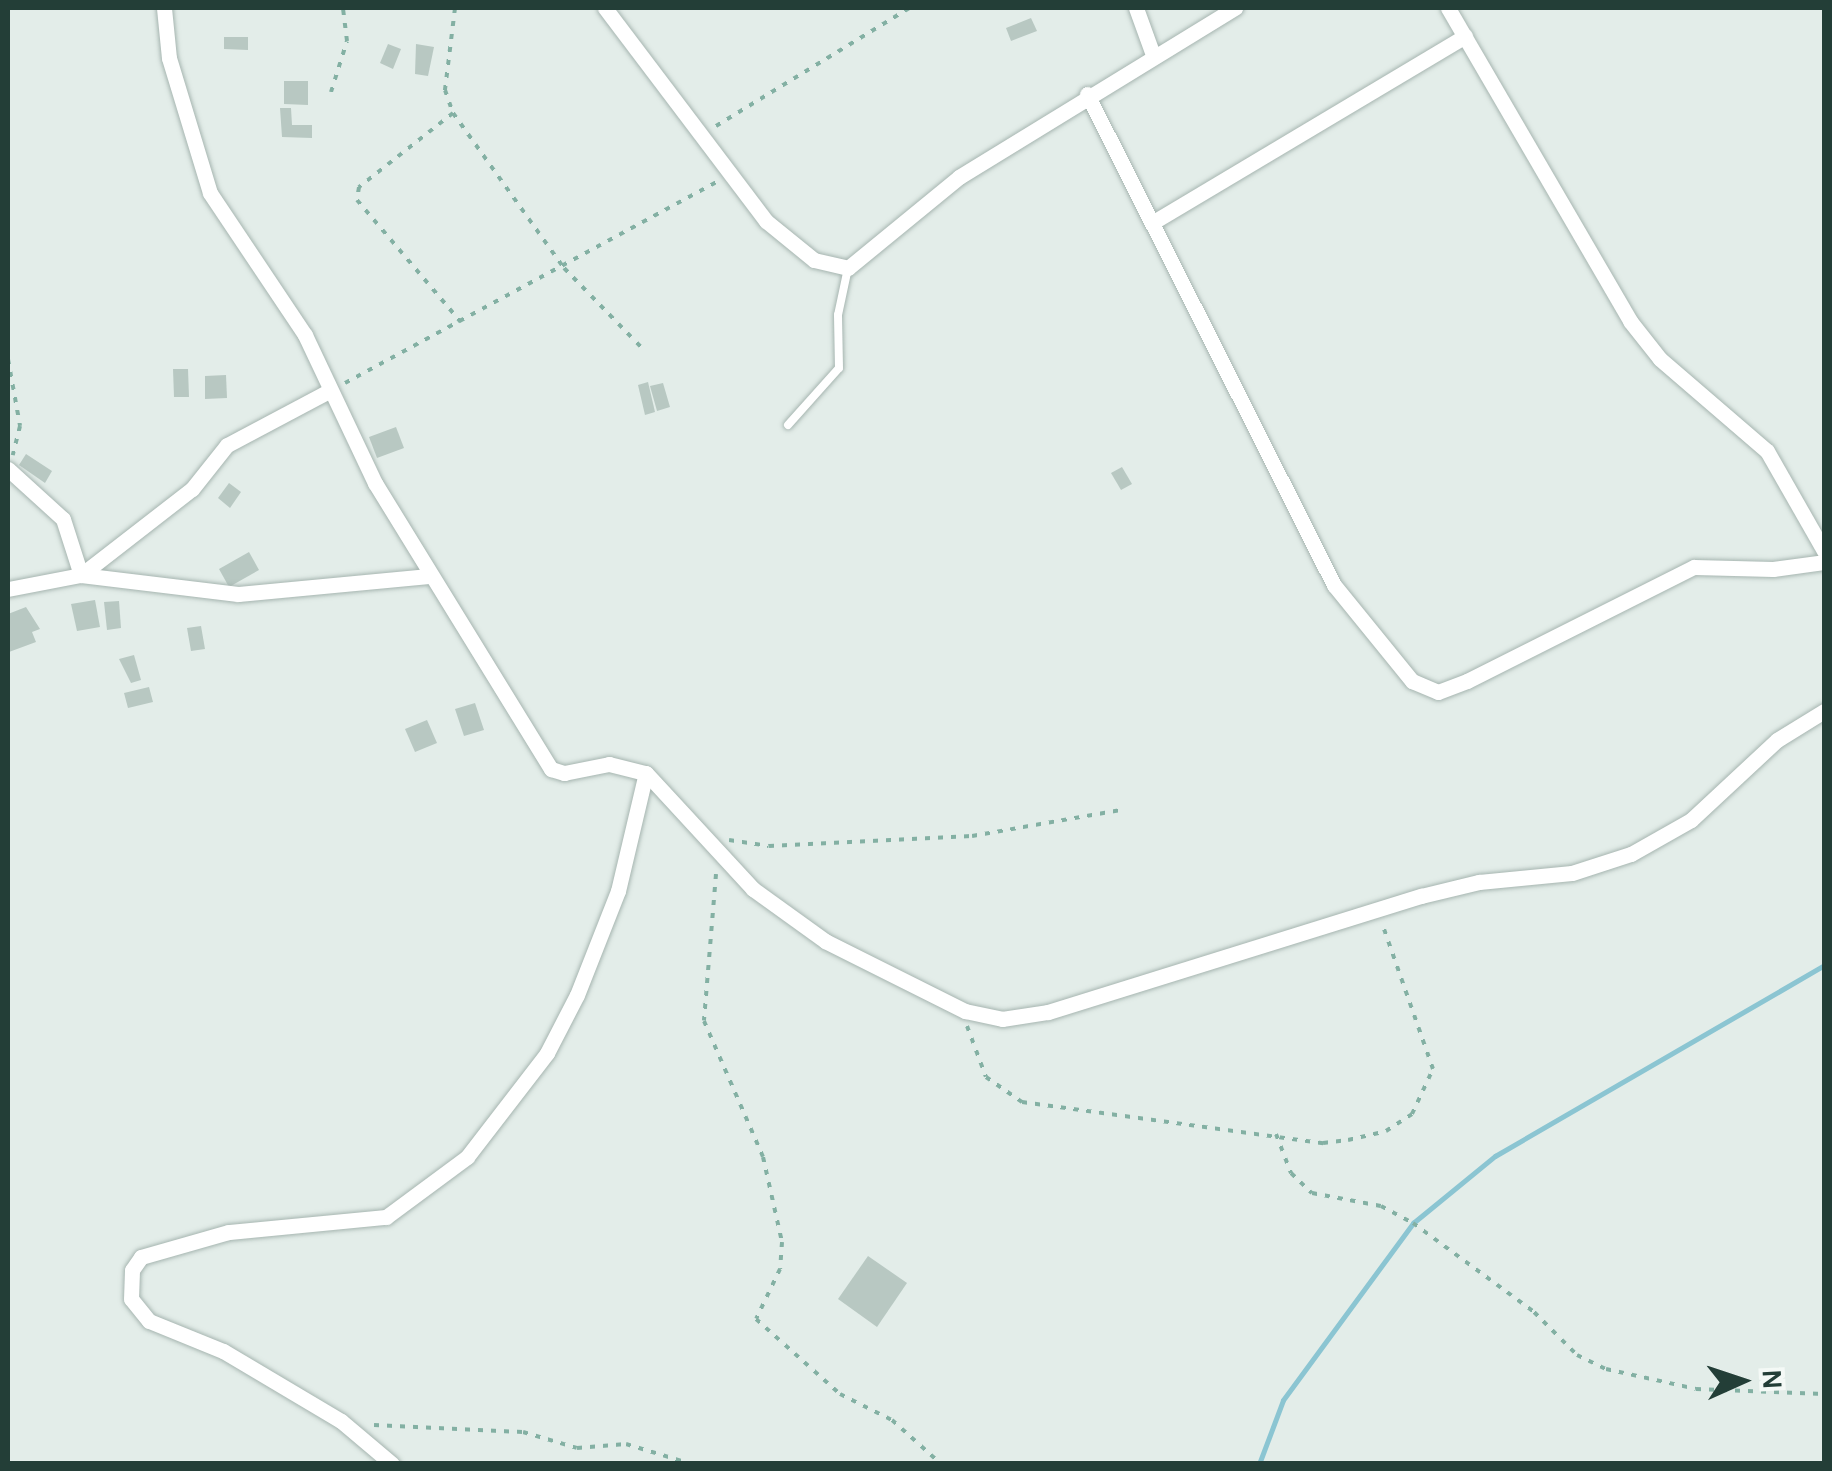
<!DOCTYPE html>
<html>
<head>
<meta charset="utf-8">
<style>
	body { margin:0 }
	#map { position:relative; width:1832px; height:1471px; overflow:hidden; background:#e3ede9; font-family:Karla,sans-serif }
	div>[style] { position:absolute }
	.stream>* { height:5px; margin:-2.5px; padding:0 2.5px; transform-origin:2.5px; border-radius:2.5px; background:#8bc5d2 }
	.building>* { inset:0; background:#b8c8c2 }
	.path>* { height:4px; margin-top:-2px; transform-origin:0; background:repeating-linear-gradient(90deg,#83b0a3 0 5px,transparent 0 13px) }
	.roads { filter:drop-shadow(0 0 2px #a6b5b0) drop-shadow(0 0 2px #a6b5b0) }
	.lane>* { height:8px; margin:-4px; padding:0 4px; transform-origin:4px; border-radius:4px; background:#fff }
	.street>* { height:15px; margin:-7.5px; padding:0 7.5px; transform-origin:7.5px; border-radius:7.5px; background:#fff }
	span { translate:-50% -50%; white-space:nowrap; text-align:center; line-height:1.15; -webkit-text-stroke:8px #f4f9f6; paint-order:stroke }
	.frame { position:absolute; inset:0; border:10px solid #233e37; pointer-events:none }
	.north { position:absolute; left:1692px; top:1331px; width:100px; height:100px; -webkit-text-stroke:8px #f4f9f6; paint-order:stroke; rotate:87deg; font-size:28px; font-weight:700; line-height:40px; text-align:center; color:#233e37 }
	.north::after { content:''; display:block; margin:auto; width:35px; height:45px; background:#233e37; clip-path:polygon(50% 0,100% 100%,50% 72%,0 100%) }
</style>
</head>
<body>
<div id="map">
	<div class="stream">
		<div style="left:1259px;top:1464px;width:68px;rotate:-69.4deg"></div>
		<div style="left:1283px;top:1400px;width:220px;rotate:-53.7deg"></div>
		<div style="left:1413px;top:1223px;width:106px;rotate:-39.3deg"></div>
		<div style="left:1495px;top:1156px;width:380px;rotate:-30.1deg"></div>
	</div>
	<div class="building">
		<div style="clip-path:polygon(1031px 18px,1037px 31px,1011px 41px,1006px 28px)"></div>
		<div style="clip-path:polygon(224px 37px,248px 37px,248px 50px,224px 49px)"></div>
		<div style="clip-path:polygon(388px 44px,401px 49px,393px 69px,380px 63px)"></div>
		<div style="clip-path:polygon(416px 44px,434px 47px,428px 76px,415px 74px)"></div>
		<div style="clip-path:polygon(284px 81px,308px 81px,308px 105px,284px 104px)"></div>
		<div style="clip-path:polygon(280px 108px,291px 108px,292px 125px,312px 125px,312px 138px,282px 137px)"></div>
		<div style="clip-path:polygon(173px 369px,188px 369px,189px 397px,174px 397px)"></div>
		<div style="clip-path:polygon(226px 375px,227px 398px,205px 399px,205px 376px)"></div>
		<div style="clip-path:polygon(648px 382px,655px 412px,645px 415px,638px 385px)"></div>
		<div style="clip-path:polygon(663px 383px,670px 407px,657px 411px,650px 386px)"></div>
		<div style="clip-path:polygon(396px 427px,404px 448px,377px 458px,369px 437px)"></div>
		<div style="clip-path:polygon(26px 454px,52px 471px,45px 483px,19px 465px)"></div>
		<div style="clip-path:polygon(1122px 467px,1132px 484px,1121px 490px,1111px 473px)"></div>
		<div style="clip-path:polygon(229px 483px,241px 492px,230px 508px,218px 498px)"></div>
		<div style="clip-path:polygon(249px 552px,259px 570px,229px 587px,219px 569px)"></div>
		<div style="clip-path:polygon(95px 600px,100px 627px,77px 631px,71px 604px)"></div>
		<div style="clip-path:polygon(119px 601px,121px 628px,107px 630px,104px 602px)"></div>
		<div style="clip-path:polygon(26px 607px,40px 629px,32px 632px,36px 642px,9px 652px,8px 614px)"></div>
		<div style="clip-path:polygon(201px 626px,205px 649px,191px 651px,187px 628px)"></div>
		<div style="clip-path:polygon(134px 655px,141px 680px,131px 683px,119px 659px)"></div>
		<div style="clip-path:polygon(149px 687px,153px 702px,128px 708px,124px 693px)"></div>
		<div style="clip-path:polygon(475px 703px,484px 730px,464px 736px,455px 709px)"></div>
		<div style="clip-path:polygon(427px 720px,437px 743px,415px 752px,405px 729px)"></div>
		<div style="clip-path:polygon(868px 1256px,907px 1283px,877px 1327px,838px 1299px)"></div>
	</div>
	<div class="path">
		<div style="left:455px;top:8px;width:83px;rotate:97deg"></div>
		<div style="left:445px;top:90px;width:24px;rotate:71deg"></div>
		<div style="left:453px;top:113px;width:191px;rotate:54.4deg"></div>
		<div style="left:564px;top:268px;width:115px;rotate:45.7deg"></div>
		<div style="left:331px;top:92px;width:53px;rotate:-72.6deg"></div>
		<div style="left:347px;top:41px;width:33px;rotate:-97deg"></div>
		<div style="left:453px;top:113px;width:120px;rotate:141.8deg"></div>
		<div style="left:359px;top:187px;width:13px;rotate:99deg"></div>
		<div style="left:357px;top:200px;width:160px;rotate:49.6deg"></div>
		<div style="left:716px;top:126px;width:226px;rotate:-31.4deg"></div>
		<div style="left:8px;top:359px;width:68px;rotate:79.8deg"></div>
		<div style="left:20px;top:426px;width:30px;rotate:104deg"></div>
		<div style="left:345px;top:383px;width:425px;rotate:-28.4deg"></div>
		<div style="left:729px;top:840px;width:40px;rotate:8.5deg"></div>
		<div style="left:769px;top:846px;width:203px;rotate:-2.8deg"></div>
		<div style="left:972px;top:836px;width:151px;rotate:-9.9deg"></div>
		<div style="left:716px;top:874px;width:147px;rotate:94.7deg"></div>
		<div style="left:704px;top:1021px;width:148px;rotate:66.5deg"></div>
		<div style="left:763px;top:1157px;width:87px;rotate:77.4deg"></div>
		<div style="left:782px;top:1242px;width:27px;rotate:94deg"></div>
		<div style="left:780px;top:1269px;width:55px;rotate:115.6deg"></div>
		<div style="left:756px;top:1319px;width:113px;rotate:41.8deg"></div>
		<div style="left:840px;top:1394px;width:58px;rotate:26.6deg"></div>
		<div style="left:892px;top:1420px;width:66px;rotate:41.9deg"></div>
		<div style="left:967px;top:1026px;width:54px;rotate:69.6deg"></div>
		<div style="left:986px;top:1077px;width:44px;rotate:34.8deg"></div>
		<div style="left:1022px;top:1102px;width:304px;rotate:7.8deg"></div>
		<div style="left:1323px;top:1143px;width:25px;rotate:-7deg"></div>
		<div style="left:1348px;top:1140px;width:39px;rotate:-13deg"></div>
		<div style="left:1386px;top:1131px;width:31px;rotate:-33deg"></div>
		<div style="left:1412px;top:1114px;width:50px;rotate:-65deg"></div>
		<div style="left:1433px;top:1069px;width:155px;rotate:-109.3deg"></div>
		<div style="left:1276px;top:1134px;width:42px;rotate:69deg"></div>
		<div style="left:1291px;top:1173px;width:29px;rotate:44deg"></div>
		<div style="left:1312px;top:1193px;width:70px;rotate:10.7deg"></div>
		<div style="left:1381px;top:1206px;width:36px;rotate:28deg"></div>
		<div style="left:1413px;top:1223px;width:150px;rotate:36.3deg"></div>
		<div style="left:1534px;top:1312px;width:61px;rotate:45deg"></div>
		<div style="left:1577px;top:1355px;width:32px;rotate:26deg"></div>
		<div style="left:1606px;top:1369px;width:92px;rotate:12.5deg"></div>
		<div style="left:1696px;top:1389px;width:128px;rotate:2.2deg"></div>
		<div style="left:374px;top:1425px;width:149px;rotate:2.7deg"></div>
		<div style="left:523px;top:1432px;width:56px;rotate:16.5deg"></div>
		<div style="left:577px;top:1448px;width:49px;rotate:-4.7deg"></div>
		<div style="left:626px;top:1444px;width:69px;rotate:16.9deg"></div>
	</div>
	<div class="roads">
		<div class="lane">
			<div style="left:788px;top:425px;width:76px;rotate:-48.2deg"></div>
			<div style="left:839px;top:368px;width:53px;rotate:-91.1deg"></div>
			<div style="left:838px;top:315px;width:48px;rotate:-78deg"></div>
		</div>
		<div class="street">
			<div style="left:164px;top:8px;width:50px;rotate:84.3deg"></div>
			<div style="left:169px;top:58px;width:141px;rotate:73.1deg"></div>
			<div style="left:210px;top:193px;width:171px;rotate:56.2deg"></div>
			<div style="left:305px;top:335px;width:164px;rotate:64.7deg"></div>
			<div style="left:375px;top:483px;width:336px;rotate:58.4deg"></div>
			<div style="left:551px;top:769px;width:14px;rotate:17deg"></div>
			<div style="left:564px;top:773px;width:46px;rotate:-11.3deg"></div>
			<div style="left:609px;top:764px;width:38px;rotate:14deg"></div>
			<div style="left:646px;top:773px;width:158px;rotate:47.3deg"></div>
			<div style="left:753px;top:889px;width:89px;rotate:35.8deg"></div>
			<div style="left:825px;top:941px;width:157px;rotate:26.6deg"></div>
			<div style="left:965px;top:1011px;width:38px;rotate:12deg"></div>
			<div style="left:1002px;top:1019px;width:47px;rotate:-8.7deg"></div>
			<div style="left:1048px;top:1012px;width:391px;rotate:-17.3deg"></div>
			<div style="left:1421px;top:896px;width:60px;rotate:-13.6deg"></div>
			<div style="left:1479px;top:882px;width:93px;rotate:-5.5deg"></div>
			<div style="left:1572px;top:873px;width:62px;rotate:-17.9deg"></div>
			<div style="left:1631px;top:854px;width:69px;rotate:-29.5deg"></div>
			<div style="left:1691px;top:820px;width:117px;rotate:-42.9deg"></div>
			<div style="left:1777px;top:740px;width:55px;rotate:-31.7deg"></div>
			<div style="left:605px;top:8px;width:267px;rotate:52.9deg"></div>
			<div style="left:766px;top:221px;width:62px;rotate:39.1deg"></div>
			<div style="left:814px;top:260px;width:35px;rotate:13deg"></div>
			<div style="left:848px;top:268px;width:144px;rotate:-39.3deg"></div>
			<div style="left:959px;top:177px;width:324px;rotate:-31.5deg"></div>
			<div style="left:1136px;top:8px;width:50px;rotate:70.1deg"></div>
			<div style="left:1448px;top:8px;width:362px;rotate:59.8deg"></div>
			<div style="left:1630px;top:321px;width:48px;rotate:51.7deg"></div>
			<div style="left:1660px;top:359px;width:141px;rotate:40.7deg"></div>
			<div style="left:1767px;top:451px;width:115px;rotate:60.3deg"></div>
			<div style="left:1087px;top:94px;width:550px;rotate:63.3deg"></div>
			<div style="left:1334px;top:585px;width:124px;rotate:50.9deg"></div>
			<div style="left:1412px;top:681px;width:28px;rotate:23deg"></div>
			<div style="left:1438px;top:692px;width:31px;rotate:-21deg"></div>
			<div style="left:1467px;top:681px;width:254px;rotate:-26.7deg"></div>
			<div style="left:1694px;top:567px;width:79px;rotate:1.5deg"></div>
			<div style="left:1773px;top:569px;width:51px;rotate:-7.8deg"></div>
			<div style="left:1155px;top:221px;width:361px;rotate:-30.8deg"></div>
			<div style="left:8px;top:469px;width:74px;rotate:42.3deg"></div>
			<div style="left:63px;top:519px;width:59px;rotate:72.2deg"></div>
			<div style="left:81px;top:575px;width:140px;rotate:-37.8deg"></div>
			<div style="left:192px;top:489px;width:56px;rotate:-51.5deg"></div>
			<div style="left:227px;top:445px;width:115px;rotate:-27.9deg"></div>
			<div style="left:8px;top:589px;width:74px;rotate:-10.9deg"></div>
			<div style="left:81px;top:575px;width:158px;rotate:6.9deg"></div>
			<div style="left:238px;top:594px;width:192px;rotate:-5.4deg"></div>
			<div style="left:392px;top:1464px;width:67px;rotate:-139.9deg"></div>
			<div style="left:341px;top:1421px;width:137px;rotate:-149.3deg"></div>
			<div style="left:223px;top:1351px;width:80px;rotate:-157.9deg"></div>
			<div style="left:149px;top:1321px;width:28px;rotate:-129deg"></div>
			<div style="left:131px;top:1299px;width:29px;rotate:-88deg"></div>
			<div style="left:132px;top:1270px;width:16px;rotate:-55deg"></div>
			<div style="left:141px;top:1257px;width:91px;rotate:-15.9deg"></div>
			<div style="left:229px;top:1232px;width:158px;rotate:-5.5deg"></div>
			<div style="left:386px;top:1217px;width:101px;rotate:-36.5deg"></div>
			<div style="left:467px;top:1157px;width:131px;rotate:-52.4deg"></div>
			<div style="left:547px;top:1053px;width:65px;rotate:-62.7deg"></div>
			<div style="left:577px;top:995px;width:112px;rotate:-68.5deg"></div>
			<div style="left:618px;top:891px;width:121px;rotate:-76.7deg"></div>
		</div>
	</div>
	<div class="frame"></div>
	<div class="north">N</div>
</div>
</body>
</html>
